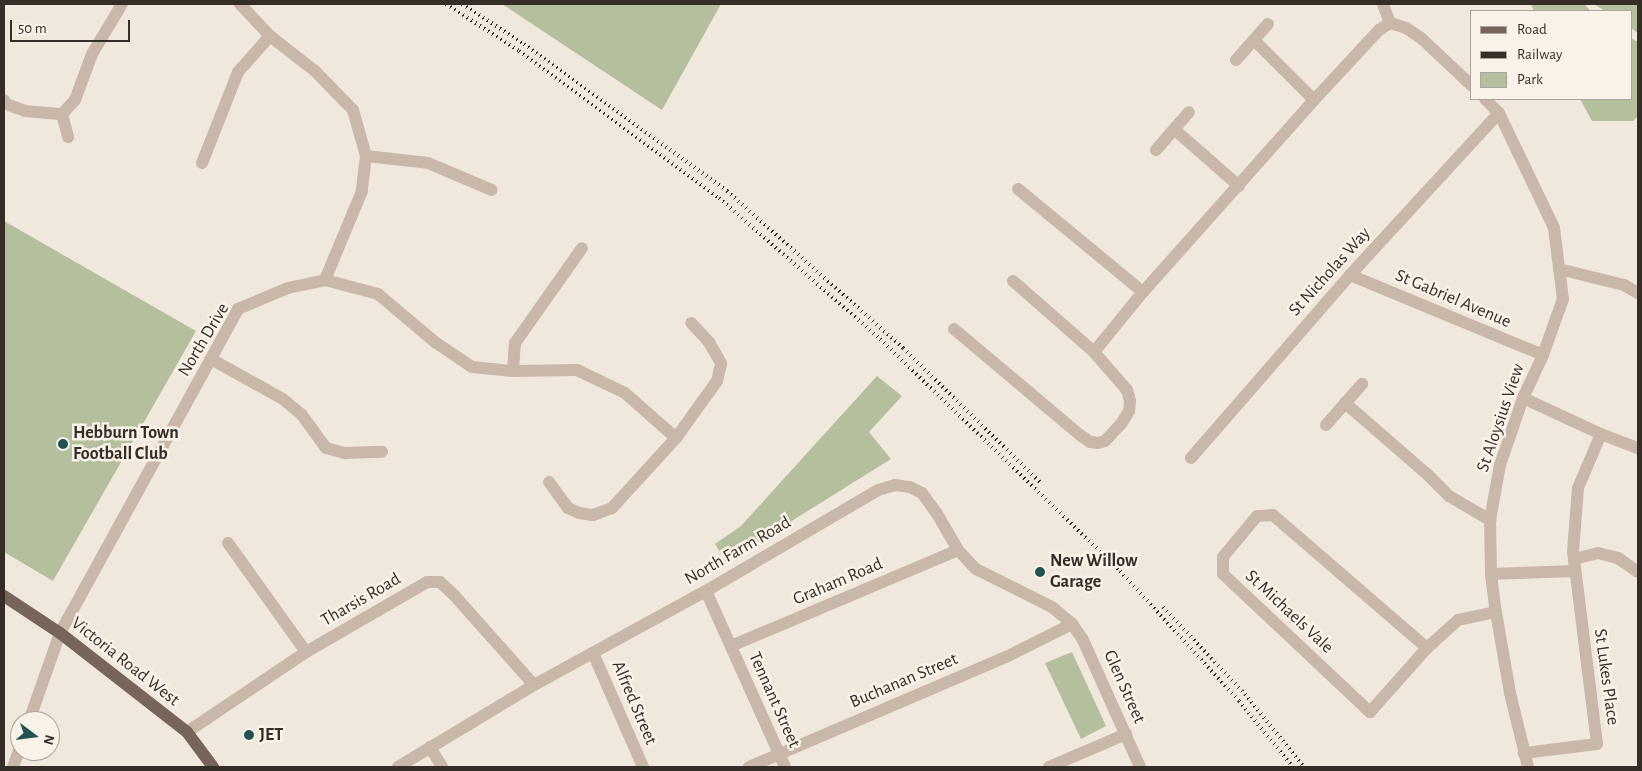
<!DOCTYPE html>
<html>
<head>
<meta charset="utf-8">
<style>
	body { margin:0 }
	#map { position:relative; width:1642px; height:771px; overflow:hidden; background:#f1e8dd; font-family:"Alegreya Sans",sans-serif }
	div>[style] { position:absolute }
	.green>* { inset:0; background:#b4c09d }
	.street>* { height:12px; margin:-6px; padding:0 6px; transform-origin:6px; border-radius:6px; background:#c9b8a9 }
	.primary>* { height:12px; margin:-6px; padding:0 6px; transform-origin:6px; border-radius:6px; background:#77645a }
	.rail>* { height:4px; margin-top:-2px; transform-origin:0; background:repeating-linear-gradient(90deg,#362d29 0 1px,transparent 0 5px) }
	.dots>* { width:14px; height:14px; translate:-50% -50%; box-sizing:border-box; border:2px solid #f9f2e9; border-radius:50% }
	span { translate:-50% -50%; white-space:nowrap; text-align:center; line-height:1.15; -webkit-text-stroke:5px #f9f2e9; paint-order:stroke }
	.street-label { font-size:18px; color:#362d29 }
	.poi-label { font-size:18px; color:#362d29; font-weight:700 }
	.left { translate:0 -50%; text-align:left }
	.frame { position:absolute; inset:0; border:5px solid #362d29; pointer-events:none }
	.legend { position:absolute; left:1470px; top:10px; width:162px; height:90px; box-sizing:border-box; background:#f9f2e9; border:1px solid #aba39c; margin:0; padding:6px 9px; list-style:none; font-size:15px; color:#362d29 }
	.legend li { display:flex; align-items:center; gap:10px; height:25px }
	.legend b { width:25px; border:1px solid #aba39c }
	.north { position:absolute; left:10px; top:711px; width:50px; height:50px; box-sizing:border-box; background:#f9f2e9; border:1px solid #aba39c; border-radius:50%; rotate:105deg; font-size:14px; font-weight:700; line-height:20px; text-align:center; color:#362d29 }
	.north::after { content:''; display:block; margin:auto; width:18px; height:22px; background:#205256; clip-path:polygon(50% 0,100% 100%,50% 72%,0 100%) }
	.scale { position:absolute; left:10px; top:20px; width:120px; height:22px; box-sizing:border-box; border:2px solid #362d29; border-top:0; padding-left:6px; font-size:15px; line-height:18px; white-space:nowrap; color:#362d29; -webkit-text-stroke:4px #f9f2e9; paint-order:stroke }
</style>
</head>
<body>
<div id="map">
	<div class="green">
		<div style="clip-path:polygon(502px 4px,721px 4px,662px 110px)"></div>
		<div style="clip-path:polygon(1531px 4px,1584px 4px,1591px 11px,1534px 11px)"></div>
		<div style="clip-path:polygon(1594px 4px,1638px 4px,1638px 33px,1631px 28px,1631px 11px,1605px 11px)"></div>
		<div style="clip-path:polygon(1631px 38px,1638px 42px,1638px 116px,1633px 121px,1592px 121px,1580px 99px,1631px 99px)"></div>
		<div style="clip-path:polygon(4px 221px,196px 331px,53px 581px,4px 552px)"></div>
		<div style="clip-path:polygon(877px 376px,902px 396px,869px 432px,891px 459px,726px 562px,715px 544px,741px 526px)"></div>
		<div style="clip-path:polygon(1072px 652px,1106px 726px,1081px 739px,1045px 663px)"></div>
	</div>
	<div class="street">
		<div style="left:240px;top:4px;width:44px;rotate:46.8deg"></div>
		<div style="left:270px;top:36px;width:57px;rotate:37.9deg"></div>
		<div style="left:315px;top:71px;width:54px;rotate:45.7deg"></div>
		<div style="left:353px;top:110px;width:48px;rotate:74.2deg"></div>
		<div style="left:366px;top:156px;width:35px;rotate:97deg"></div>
		<div style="left:362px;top:191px;width:96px;rotate:112.6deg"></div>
		<div style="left:1383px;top:4px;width:20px;rotate:70deg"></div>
		<div style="left:1390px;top:23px;width:17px;rotate:17deg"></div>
		<div style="left:1406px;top:28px;width:18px;rotate:34deg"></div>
		<div style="left:1421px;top:38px;width:69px;rotate:43.2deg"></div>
		<div style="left:1254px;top:40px;width:85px;rotate:45deg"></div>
		<div style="left:1236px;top:60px;width:48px;rotate:-48.4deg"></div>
		<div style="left:1485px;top:99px;width:20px;rotate:45deg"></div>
		<div style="left:1499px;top:113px;width:127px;rotate:64.4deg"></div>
		<div style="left:1554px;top:228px;width:72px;rotate:82.8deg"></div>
		<div style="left:1563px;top:299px;width:59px;rotate:109.7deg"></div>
		<div style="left:1543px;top:355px;width:47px;rotate:114.9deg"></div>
		<div style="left:1523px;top:398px;width:71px;rotate:108.9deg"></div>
		<div style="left:1500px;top:465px;width:56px;rotate:100.3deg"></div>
		<div style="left:1490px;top:520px;width:54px;rotate:88.9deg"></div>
		<div style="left:1491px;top:574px;width:38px;rotate:83deg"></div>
		<div style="left:1496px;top:612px;width:82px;rotate:80.2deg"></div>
		<div style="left:1510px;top:693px;width:76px;rotate:76.3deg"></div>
		<div style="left:4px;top:100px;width:4px;rotate:63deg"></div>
		<div style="left:6px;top:104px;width:20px;rotate:20deg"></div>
		<div style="left:25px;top:111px;width:37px;rotate:5deg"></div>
		<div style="left:62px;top:114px;width:19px;rotate:-47deg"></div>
		<div style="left:75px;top:100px;width:49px;rotate:-69.7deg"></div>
		<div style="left:92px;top:54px;width:58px;rotate:-59deg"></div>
		<div style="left:62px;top:114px;width:24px;rotate:75deg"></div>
		<div style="left:1175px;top:130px;width:85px;rotate:41.2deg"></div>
		<div style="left:1156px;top:150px;width:50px;rotate:-49deg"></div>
		<div style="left:366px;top:156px;width:62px;rotate:6.4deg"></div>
		<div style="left:428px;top:163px;width:69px;rotate:22.9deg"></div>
		<div style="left:202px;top:163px;width:98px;rotate:-68.4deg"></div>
		<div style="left:238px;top:72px;width:48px;rotate:-48.4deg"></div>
		<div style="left:1018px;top:189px;width:162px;rotate:39.5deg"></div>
		<div style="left:1143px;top:292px;width:257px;rotate:-48.3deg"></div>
		<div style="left:1314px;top:100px;width:96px;rotate:-47.1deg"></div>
		<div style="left:1379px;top:30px;width:13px;rotate:-32deg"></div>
		<div style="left:1559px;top:269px;width:67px;rotate:13.8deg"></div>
		<div style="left:1624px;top:285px;width:16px;rotate:30deg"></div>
		<div style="left:1350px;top:275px;width:209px;rotate:22.5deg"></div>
		<div style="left:1013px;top:281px;width:108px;rotate:41.2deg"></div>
		<div style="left:1094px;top:352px;width:77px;rotate:-50.8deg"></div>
		<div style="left:954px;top:329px;width:165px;rotate:40.1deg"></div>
		<div style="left:1080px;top:435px;width:12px;rotate:35deg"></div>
		<div style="left:1090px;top:442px;width:8px;rotate:7deg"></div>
		<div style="left:1098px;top:443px;width:7px;rotate:-16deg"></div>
		<div style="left:1105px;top:441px;width:23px;rotate:-47deg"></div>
		<div style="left:1121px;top:424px;width:15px;rotate:-58deg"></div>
		<div style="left:1129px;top:411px;width:10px;rotate:-84deg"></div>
		<div style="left:1130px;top:401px;width:11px;rotate:-105deg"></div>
		<div style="left:1127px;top:390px;width:50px;rotate:-131deg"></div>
		<div style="left:211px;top:359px;width:82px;rotate:29.1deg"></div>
		<div style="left:283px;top:399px;width:25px;rotate:40deg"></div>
		<div style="left:302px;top:415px;width:41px;rotate:54deg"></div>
		<div style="left:326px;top:448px;width:20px;rotate:15deg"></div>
		<div style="left:345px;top:453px;width:37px;rotate:-2deg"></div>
		<div style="left:513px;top:371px;width:28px;rotate:-86deg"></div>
		<div style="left:515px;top:343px;width:116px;rotate:-54.8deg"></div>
		<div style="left:1523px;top:398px;width:86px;rotate:24.8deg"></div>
		<div style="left:1601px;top:434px;width:59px;rotate:113.1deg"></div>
		<div style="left:1578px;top:488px;width:63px;rotate:94.5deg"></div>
		<div style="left:1573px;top:551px;width:194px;rotate:82.9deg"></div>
		<div style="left:1597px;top:744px;width:74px;rotate:173deg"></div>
		<div style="left:1345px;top:403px;width:108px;rotate:40.9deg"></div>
		<div style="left:1427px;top:474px;width:31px;rotate:45deg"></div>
		<div style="left:1449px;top:496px;width:48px;rotate:30.3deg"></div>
		<div style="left:1326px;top:425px;width:55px;rotate:-48.7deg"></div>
		<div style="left:1601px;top:434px;width:40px;rotate:21deg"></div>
		<div style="left:1191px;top:458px;width:242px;rotate:-49deg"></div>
		<div style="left:1350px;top:275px;width:220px;rotate:-47.4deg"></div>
		<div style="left:549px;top:482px;width:32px;rotate:54deg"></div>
		<div style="left:568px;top:508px;width:12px;rotate:24deg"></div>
		<div style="left:579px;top:513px;width:14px;rotate:8deg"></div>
		<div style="left:593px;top:515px;width:20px;rotate:-20deg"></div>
		<div style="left:612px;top:508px;width:95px;rotate:-47.6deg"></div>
		<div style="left:676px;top:438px;width:70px;rotate:-54.3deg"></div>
		<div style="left:717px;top:381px;width:18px;rotate:-77deg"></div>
		<div style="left:721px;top:363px;width:24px;rotate:-120deg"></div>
		<div style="left:709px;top:342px;width:26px;rotate:-133deg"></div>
		<div style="left:228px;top:543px;width:134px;rotate:54.4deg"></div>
		<div style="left:1574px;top:559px;width:25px;rotate:-14deg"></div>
		<div style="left:1598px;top:553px;width:21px;rotate:14deg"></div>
		<div style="left:1618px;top:558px;width:24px;rotate:35deg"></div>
		<div style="left:1491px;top:574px;width:83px;rotate:-2.1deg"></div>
		<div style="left:706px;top:591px;width:193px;rotate:65.8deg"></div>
		<div style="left:731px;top:646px;width:246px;rotate:-22.9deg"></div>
		<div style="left:1427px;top:648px;width:203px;rotate:-139.2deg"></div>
		<div style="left:1273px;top:515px;width:16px;rotate:176deg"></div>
		<div style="left:1257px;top:516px;width:53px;rotate:129.7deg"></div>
		<div style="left:1223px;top:557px;width:17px;rotate:90deg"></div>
		<div style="left:1223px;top:574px;width:202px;rotate:43.2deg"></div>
		<div style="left:1370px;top:712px;width:86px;rotate:-48.3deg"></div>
		<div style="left:1427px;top:648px;width:42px;rotate:-42.1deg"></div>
		<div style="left:1458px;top:620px;width:39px;rotate:-12deg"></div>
		<div style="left:593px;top:653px;width:124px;rotate:66.3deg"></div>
		<div style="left:29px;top:721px;width:93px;rotate:-70.6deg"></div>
		<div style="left:60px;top:633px;width:370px;rotate:-61.2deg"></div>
		<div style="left:238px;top:309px;width:54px;rotate:-22.8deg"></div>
		<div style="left:288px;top:288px;width:38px;rotate:-12deg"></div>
		<div style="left:325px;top:280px;width:55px;rotate:14.8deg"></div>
		<div style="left:378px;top:294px;width:75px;rotate:40.1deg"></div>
		<div style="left:435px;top:342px;width:45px;rotate:34deg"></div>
		<div style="left:472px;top:367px;width:41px;rotate:5.6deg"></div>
		<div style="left:513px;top:371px;width:64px;rotate:-0.9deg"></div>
		<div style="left:577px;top:370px;width:53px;rotate:25.6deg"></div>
		<div style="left:625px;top:393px;width:68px;rotate:41.4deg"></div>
		<div style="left:187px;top:732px;width:143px;rotate:-33.9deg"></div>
		<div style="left:306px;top:652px;width:140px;rotate:-30deg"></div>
		<div style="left:427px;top:582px;width:13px"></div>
		<div style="left:440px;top:582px;width:19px;rotate:43deg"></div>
		<div style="left:454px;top:595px;width:120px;rotate:48.4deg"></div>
		<div style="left:430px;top:747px;width:23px;rotate:59deg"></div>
		<div style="left:13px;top:767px;width:20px;rotate:-70deg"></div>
		<div style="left:398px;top:767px;width:159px;rotate:-31.1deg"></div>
		<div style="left:534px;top:685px;width:196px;rotate:-28.7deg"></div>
		<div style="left:706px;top:591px;width:199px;rotate:-30.4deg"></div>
		<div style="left:878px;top:490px;width:18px;rotate:-16deg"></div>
		<div style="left:895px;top:485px;width:15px;rotate:8deg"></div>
		<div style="left:910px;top:487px;width:13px;rotate:27deg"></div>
		<div style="left:922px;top:493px;width:24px;rotate:54deg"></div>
		<div style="left:936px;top:512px;width:44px;rotate:59.9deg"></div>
		<div style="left:958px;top:550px;width:26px;rotate:47deg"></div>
		<div style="left:976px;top:569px;width:85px;rotate:26.6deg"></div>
		<div style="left:1052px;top:607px;width:26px;rotate:40deg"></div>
		<div style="left:1072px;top:624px;width:19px;rotate:55deg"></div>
		<div style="left:1083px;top:640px;width:139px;rotate:65.8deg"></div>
		<div style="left:749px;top:767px;width:280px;rotate:-23.2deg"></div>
		<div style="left:1006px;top:657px;width:74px;rotate:-26.6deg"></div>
		<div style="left:1049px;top:767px;width:84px;rotate:-23.2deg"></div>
	</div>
	<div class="primary">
		<div style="left:4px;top:596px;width:67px;rotate:33.5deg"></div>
		<div style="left:60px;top:633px;width:161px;rotate:37.9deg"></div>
		<div style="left:187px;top:732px;width:44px;rotate:53.4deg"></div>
	</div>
	<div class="rail">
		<div style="left:446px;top:4px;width:87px;rotate:32.8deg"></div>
		<div style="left:519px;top:51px;width:248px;rotate:36.3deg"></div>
		<div style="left:719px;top:198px;width:214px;rotate:41.2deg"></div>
		<div style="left:880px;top:339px;width:334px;rotate:44deg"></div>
		<div style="left:1120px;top:571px;width:176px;rotate:47.5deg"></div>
		<div style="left:1239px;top:701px;width:85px;rotate:50.7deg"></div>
		<div style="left:462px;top:4px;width:74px;rotate:32.8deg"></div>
		<div style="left:524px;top:44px;width:251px;rotate:35.9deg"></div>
		<div style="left:727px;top:191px;width:236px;rotate:41.7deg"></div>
		<div style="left:903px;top:348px;width:194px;rotate:44.4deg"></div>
		<div style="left:1163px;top:607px;width:120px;rotate:46.7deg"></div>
		<div style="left:1245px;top:694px;width:94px;rotate:51.1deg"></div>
	</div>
	<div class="dots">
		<div style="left:63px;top:444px;background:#205256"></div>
		<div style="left:1040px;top:572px;background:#205256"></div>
		<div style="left:249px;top:735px;background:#205256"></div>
	</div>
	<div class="street-label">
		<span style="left:1330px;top:272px;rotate:-48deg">St Nicholas Way</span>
		<span style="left:1453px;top:299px;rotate:23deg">St Gabriel Avenue</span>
		<span style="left:204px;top:340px;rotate:-59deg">North Drive</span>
		<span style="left:1501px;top:418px;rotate:-71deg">St Aloysius View</span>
		<span style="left:738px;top:551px;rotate:-30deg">North Farm Road</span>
		<span style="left:838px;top:582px;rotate:-23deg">Graham Road</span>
		<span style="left:361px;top:600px;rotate:-30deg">Tharsis Road</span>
		<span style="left:1289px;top:612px;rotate:43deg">St Michaels Vale</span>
		<span style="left:125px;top:662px;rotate:38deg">Victoria Road West</span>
		<span style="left:1606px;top:677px;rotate:82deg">St Lukes Place</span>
		<span style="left:904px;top:681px;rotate:-23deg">Buchanan Street</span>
		<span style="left:1124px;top:687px;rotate:66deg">Glen Street</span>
		<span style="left:774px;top:700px;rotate:66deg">Tennant Street</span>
		<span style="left:634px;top:703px;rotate:67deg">Alfred Street</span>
	</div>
	<div class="poi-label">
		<span class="left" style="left:73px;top:444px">Hebburn Town<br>Football Club</span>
		<span class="left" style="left:1050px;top:572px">New Willow<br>Garage</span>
		<span class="left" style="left:259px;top:735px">JET</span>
	</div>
	<div class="frame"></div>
	<ul class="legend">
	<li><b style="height:6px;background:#77645a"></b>Road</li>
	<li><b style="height:6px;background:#362d29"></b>Railway</li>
	<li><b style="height:14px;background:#b4c09d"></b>Park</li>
	</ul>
	<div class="north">N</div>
	<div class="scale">50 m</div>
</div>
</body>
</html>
